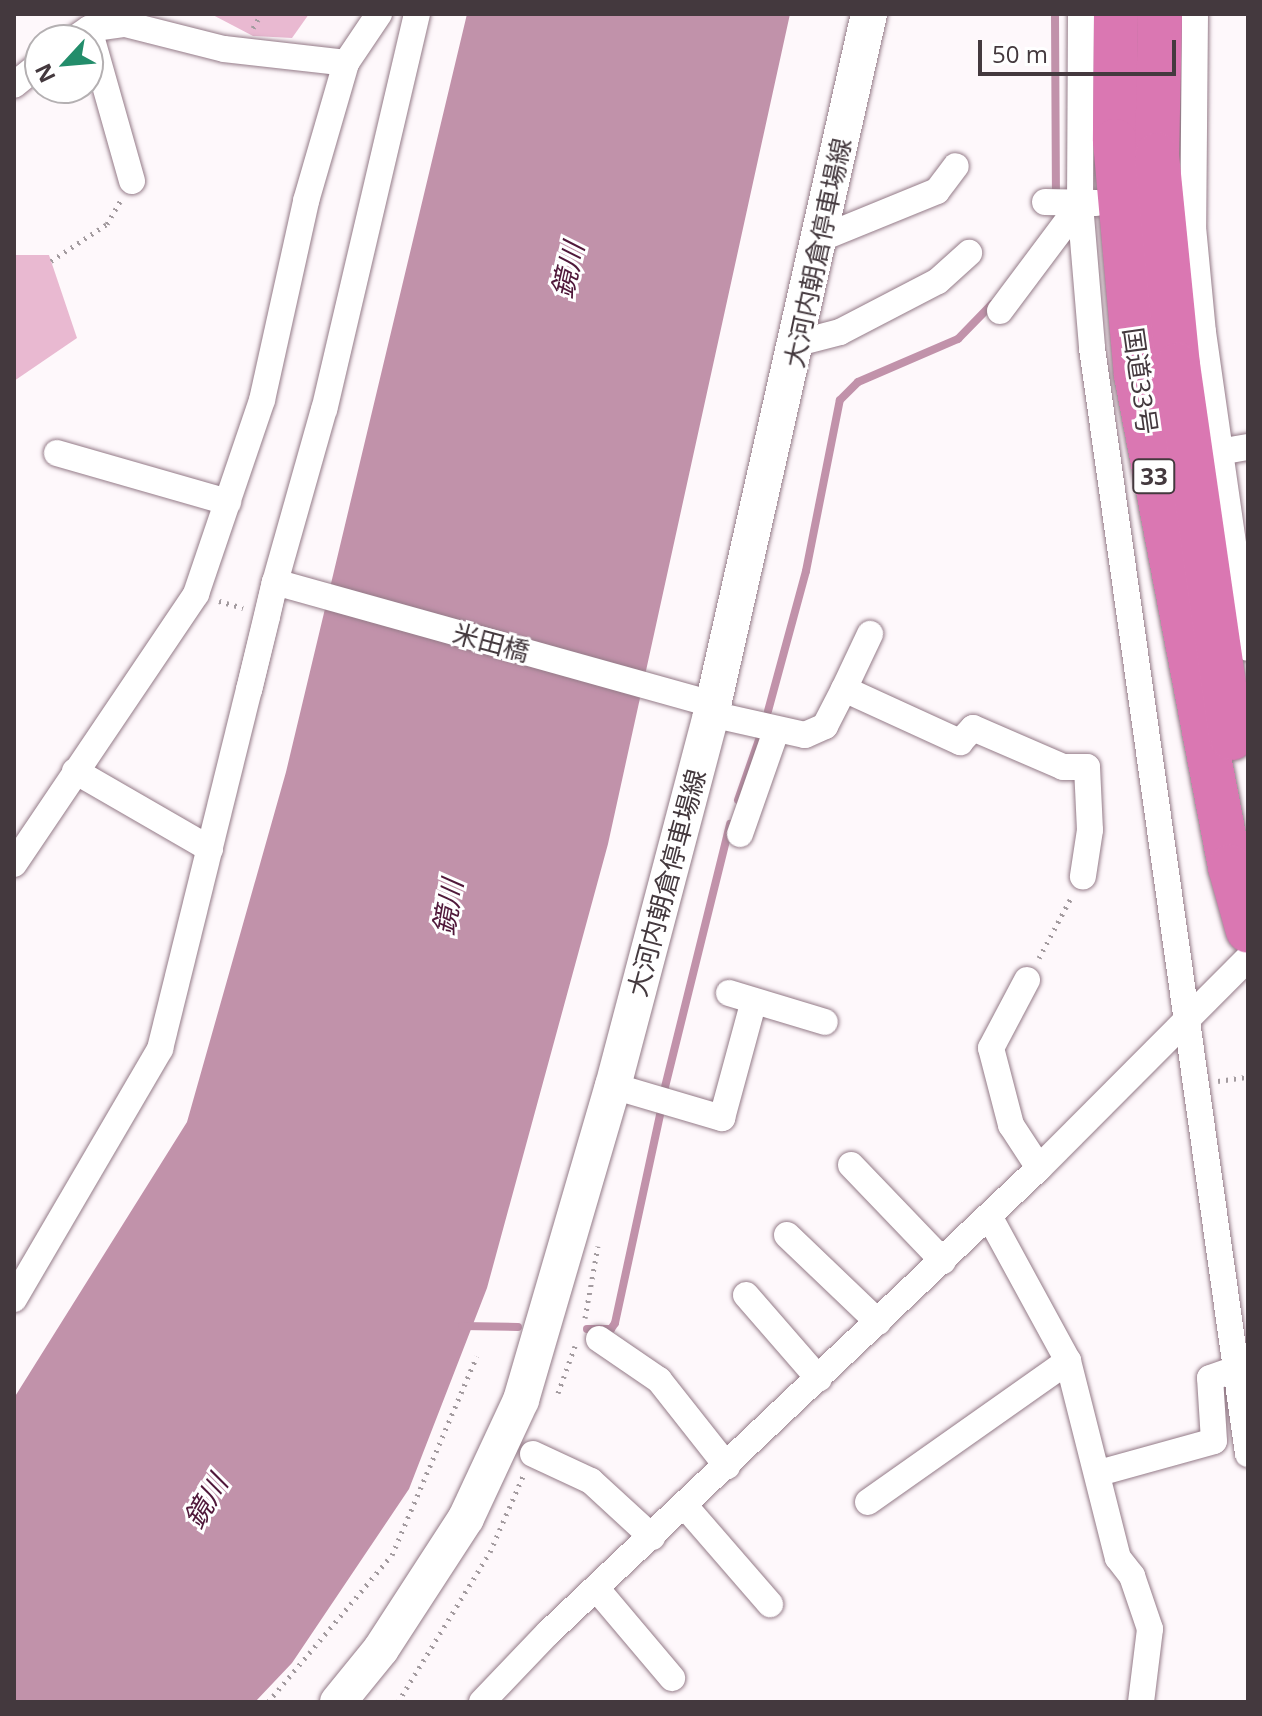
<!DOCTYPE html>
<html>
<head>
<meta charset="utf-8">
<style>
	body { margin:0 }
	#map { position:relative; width:1262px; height:1716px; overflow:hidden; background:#fef8fb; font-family:"Open Sans","Noto Sans JP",sans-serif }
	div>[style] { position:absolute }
	.green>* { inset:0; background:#e9b9d1 }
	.water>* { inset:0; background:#c192aa }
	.stream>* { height:8px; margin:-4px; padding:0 4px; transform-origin:4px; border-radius:4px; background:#c192aa }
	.path>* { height:5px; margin-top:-2.5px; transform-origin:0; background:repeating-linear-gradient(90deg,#a39b9f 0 2px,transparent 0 8px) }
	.roads { filter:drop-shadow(0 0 2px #947b88) drop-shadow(0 0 2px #947b88) }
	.minor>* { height:26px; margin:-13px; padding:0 13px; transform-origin:13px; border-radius:13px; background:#fff }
	.secondary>* { height:36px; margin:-18px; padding:0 18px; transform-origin:18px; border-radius:18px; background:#fff }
	.trunk>* { height:44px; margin:-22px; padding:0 22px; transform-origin:22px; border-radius:22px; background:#da77b2 }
	span { translate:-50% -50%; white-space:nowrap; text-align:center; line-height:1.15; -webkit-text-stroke:6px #fff; paint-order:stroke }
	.shield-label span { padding:2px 6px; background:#fff; border:2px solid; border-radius:6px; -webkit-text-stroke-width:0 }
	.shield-label { font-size:24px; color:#44393e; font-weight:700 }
	.street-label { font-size:26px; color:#44393e }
	.water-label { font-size:28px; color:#50183a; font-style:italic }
	.frame { position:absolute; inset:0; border:16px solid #44393e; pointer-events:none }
	.north { position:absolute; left:24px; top:24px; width:80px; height:80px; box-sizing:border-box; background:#fff; border:2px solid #b4b0b2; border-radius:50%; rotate:244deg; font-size:22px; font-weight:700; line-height:32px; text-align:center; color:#44393e }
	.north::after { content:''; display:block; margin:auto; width:28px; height:36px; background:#238d6b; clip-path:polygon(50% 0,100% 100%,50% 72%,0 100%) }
	.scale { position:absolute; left:978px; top:40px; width:198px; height:36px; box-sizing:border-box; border:4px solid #44393e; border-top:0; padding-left:10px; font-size:24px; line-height:28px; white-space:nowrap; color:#44393e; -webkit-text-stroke:6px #fff; paint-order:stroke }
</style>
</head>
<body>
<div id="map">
	<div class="green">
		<div style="clip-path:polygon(211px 14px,309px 14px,292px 38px,253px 36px)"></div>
		<div style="clip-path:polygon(14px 255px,49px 255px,77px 338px,14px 381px)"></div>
	</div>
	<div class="water">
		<div style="clip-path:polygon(467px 14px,790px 14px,608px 844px,487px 1288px,409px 1489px,292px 1663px,255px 1702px,14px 1702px,14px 1398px,187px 1122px,286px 772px)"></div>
	</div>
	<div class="stream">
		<div style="left:1055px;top:14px;width:183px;rotate:89.7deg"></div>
		<div style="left:768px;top:711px;width:145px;rotate:-74.8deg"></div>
		<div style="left:806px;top:571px;width:174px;rotate:-78.8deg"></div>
		<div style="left:840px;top:400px;width:25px;rotate:-45deg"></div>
		<div style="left:858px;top:382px;width:109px;rotate:-23.3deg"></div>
		<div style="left:958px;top:339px;width:49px;rotate:-45.8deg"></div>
		<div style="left:738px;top:800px;width:67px;rotate:-70.8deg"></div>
		<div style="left:665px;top:1087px;width:271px;rotate:-76.1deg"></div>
		<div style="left:462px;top:1326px;width:56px;rotate:1deg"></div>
		<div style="left:587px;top:1329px;width:24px"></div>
		<div style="left:611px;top:1329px;width:7px;rotate:-56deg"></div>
		<div style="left:615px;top:1323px;width:214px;rotate:-77.8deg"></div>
	</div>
	<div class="path">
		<div style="left:253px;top:28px;width:16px;rotate:-60deg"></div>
		<div style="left:51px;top:261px;width:67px;rotate:-33.5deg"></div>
		<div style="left:107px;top:224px;width:28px;rotate:-60deg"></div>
		<div style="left:219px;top:601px;width:25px;rotate:16deg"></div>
		<div style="left:1039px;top:958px;width:70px;rotate:-62deg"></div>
		<div style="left:1218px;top:1081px;width:30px;rotate:-8deg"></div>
		<div style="left:585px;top:1318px;width:73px;rotate:-79.8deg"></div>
		<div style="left:558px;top:1393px;width:50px;rotate:-70.1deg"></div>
		<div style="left:268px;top:1702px;width:192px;rotate:-49.9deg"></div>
		<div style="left:392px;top:1555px;width:216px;rotate:-66.9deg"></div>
		<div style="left:398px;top:1702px;width:176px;rotate:-58.5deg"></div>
		<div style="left:490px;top:1552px;width:83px;rotate:-66.5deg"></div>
	</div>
	<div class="roads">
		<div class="minor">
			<div style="left:417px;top:14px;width:406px;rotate:103.2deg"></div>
			<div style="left:324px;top:409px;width:180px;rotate:105.8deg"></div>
			<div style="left:275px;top:582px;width:455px;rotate:15.6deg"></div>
			<div style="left:1081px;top:14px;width:190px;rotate:90.3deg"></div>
			<div style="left:1080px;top:204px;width:144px;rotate:85.2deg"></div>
			<div style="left:1092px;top:348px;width:1117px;rotate:81.97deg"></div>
			<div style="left:1195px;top:14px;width:213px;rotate:90.5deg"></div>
			<div style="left:1193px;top:227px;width:105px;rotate:84.6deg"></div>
			<div style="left:1203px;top:332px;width:319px;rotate:81.9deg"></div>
			<div style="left:89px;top:29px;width:158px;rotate:74.2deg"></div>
			<div style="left:73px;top:40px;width:19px;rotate:-35deg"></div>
			<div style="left:89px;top:29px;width:36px;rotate:-8deg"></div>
			<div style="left:125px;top:24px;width:102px;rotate:14.2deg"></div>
			<div style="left:224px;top:49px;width:123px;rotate:6.5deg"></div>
			<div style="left:14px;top:85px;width:33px;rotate:-39deg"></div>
			<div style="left:1045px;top:202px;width:51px;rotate:1.1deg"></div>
			<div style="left:822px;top:238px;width:124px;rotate:-22.2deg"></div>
			<div style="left:937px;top:191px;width:31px;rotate:-53deg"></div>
			<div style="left:1000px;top:311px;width:134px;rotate:-53.2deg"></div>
			<div style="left:798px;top:343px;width:43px;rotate:-14.7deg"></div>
			<div style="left:840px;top:332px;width:110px;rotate:-27.5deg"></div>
			<div style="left:938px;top:281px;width:42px;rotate:-42.1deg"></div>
			<div style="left:1219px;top:452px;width:29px;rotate:-10deg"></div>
			<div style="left:57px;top:453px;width:178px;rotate:16deg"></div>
			<div style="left:844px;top:689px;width:61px;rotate:-64.7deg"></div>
			<div style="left:711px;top:714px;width:96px;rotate:12.6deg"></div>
			<div style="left:805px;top:735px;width:22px;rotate:-24deg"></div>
			<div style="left:825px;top:726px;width:42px;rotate:-62.8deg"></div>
			<div style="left:844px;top:689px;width:128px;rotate:24.6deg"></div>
			<div style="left:960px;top:742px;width:19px;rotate:-47deg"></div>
			<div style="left:973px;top:728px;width:98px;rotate:23.4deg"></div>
			<div style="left:1063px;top:767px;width:24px"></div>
			<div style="left:1087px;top:767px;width:63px;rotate:87.3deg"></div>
			<div style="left:1090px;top:830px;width:47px;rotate:98.7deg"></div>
			<div style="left:75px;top:771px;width:156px;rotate:30deg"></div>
			<div style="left:740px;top:834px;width:109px;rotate:-70.7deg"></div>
			<div style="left:14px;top:864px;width:326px;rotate:-56deg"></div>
			<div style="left:196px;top:594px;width:205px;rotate:-71.2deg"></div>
			<div style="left:262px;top:400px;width:204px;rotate:-77.5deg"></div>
			<div style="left:306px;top:201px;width:144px;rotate:-73.8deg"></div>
			<div style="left:346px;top:63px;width:59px;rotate:-56deg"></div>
			<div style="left:1027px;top:980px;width:77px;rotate:117.9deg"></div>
			<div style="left:991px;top:1048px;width:80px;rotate:75.4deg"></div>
			<div style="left:1011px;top:1125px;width:51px;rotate:56.9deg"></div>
			<div style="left:729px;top:993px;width:100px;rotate:16.8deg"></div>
			<div style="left:613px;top:1086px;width:114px;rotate:16.4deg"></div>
			<div style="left:722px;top:1118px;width:118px;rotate:-74.8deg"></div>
			<div style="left:851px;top:1165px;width:133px;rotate:46.2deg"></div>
			<div style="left:989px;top:1216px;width:165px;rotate:61.4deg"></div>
			<div style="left:1068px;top:1361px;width:203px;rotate:75.8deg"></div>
			<div style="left:1118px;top:1558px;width:23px;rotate:52deg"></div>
			<div style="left:1132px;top:1576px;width:56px;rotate:71.2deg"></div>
			<div style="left:1150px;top:1629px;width:74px;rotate:97deg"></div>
			<div style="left:787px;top:1235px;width:126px;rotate:43.7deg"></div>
			<div style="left:746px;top:1295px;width:111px;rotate:49deg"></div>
			<div style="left:14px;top:1299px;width:290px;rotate:-59.7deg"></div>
			<div style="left:160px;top:1049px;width:370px;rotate:-76.1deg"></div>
			<div style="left:249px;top:690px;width:111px;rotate:-76.5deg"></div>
			<div style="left:275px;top:582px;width:36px;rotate:103deg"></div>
			<div style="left:267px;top:617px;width:75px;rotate:103.9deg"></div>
			<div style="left:599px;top:1339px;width:73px;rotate:34.3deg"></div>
			<div style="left:659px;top:1380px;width:110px;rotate:51.7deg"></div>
			<div style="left:533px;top:1454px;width:64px;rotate:25deg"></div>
			<div style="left:591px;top:1481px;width:83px;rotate:42.6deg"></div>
			<div style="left:1099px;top:1473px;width:119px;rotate:-15.5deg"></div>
			<div style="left:1214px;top:1441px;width:63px;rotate:-93.6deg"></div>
			<div style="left:1210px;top:1378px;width:28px;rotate:-19deg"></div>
			<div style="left:868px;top:1502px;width:245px;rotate:-35.2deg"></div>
			<div style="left:685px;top:1506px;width:130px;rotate:49.1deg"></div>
			<div style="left:596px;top:1588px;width:118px;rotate:49.8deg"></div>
			<div style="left:482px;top:1702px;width:95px;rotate:-46.3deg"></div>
			<div style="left:548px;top:1633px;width:676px;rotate:-43.44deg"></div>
			<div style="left:1039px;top:1168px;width:296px;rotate:-45.1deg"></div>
		</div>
		<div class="secondary">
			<div style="left:338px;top:1702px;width:68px;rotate:-50.9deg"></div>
			<div style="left:381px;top:1649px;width:156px;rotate:-57deg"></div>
			<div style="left:466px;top:1518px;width:130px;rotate:-65deg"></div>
			<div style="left:521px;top:1400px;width:327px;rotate:-73.7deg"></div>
			<div style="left:613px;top:1086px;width:385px;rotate:-75.2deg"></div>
			<div style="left:711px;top:714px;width:718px;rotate:-77.28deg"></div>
		</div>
		<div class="trunk">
			<div style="left:1116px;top:14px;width:127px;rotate:90.5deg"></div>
			<div style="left:1115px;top:141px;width:235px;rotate:84.9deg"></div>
			<div style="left:1136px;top:375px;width:501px;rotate:79.18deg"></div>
			<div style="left:1230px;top:867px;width:66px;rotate:74.3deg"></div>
			<div style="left:1160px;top:14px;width:141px;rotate:91.2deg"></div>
			<div style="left:1157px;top:155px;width:211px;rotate:84.3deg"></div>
			<div style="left:1178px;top:365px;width:377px;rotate:81.8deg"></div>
		</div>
	</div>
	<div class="shield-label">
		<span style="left:1154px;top:476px">33</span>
	</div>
	<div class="street-label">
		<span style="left:818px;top:253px;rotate:-78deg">大河内朝倉停車場線</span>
		<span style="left:1140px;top:381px;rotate:82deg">国道33号</span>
		<span style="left:491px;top:643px;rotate:15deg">米田橋</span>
		<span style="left:667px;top:883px;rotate:-75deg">大河内朝倉停車場線</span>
	</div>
	<div class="water-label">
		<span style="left:567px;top:270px;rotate:-77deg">鏡川</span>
		<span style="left:447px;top:907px;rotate:-80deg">鏡川</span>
		<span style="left:205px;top:1501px;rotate:-59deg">鏡川</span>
	</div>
	<div class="frame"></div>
	<div class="north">N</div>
	<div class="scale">50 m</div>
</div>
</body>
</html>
